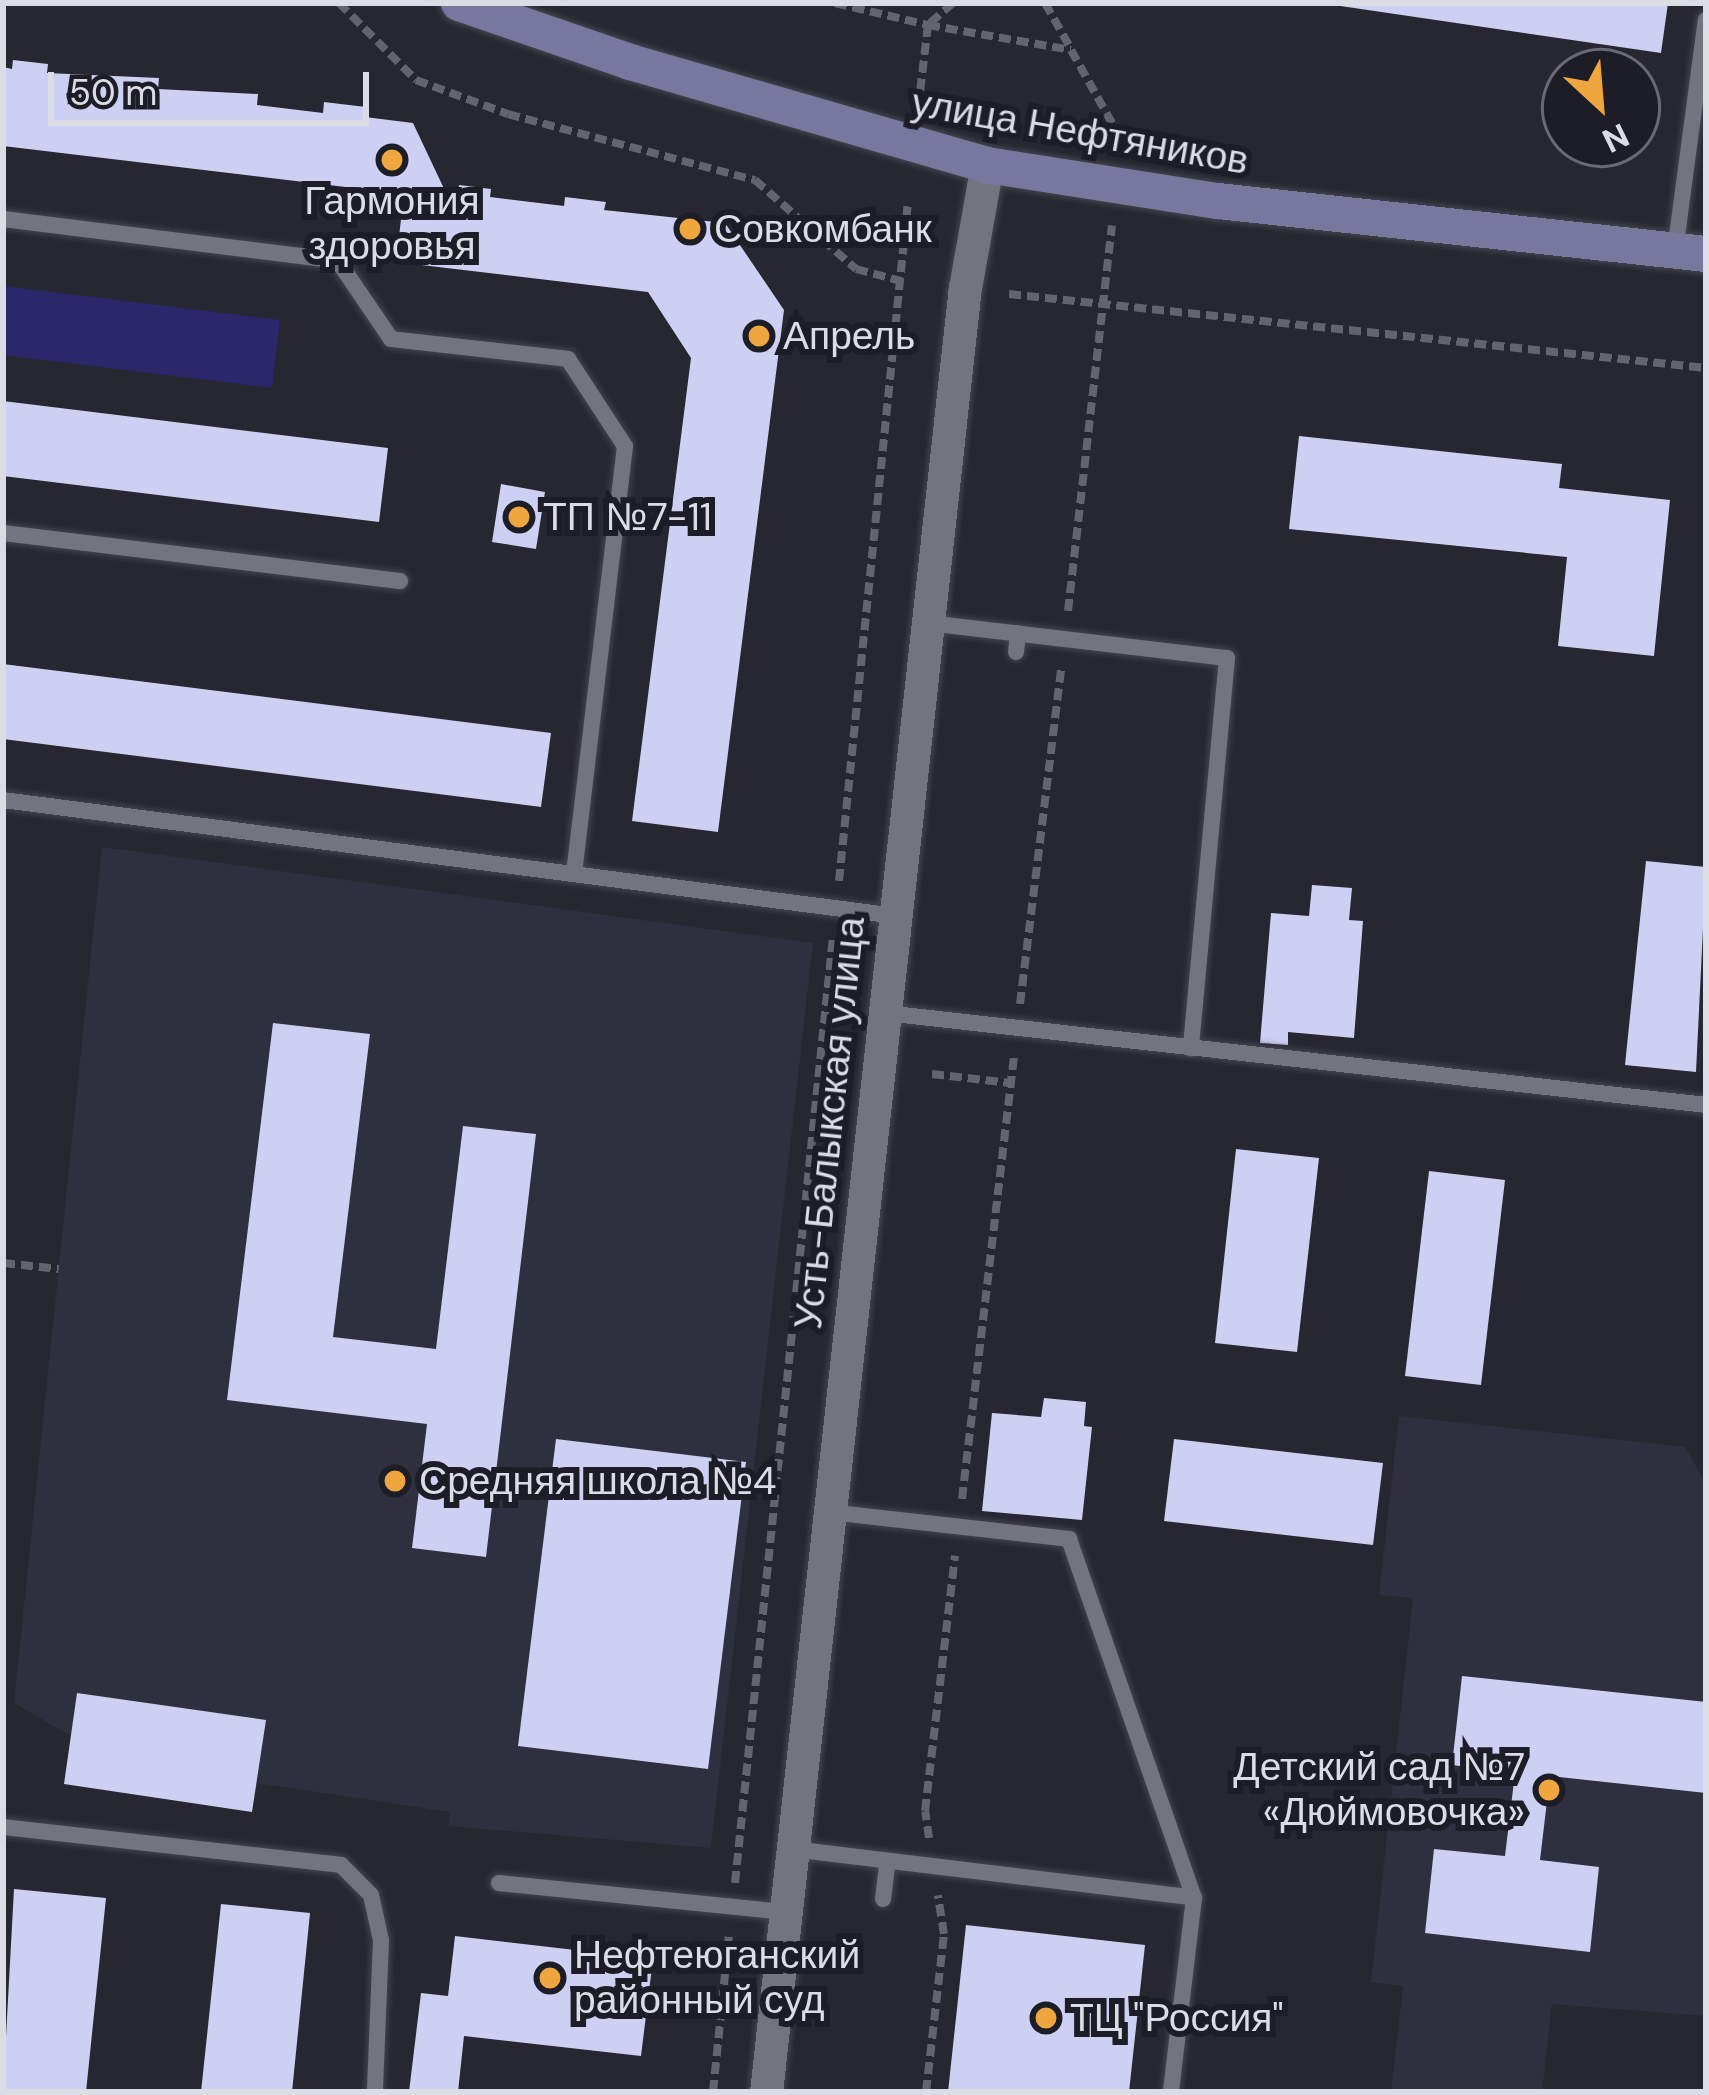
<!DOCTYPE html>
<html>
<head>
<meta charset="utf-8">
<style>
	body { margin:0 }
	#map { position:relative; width:1709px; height:2095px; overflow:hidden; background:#262731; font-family:"DM Sans",sans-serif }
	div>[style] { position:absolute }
	.built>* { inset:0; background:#2f303f }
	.green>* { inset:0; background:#2c266a }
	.building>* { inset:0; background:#cdd0f2 }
	.path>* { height:8px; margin-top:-4px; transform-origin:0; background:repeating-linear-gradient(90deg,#63646d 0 12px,transparent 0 18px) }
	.roads { filter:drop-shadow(0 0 3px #44454e) drop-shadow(0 0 3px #44454e) }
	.service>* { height:16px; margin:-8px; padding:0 8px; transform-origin:8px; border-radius:8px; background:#737480 }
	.minor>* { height:33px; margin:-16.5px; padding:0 16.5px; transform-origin:16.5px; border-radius:16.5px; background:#737480 }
	.secondary>* { height:36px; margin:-18px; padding:0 18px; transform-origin:18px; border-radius:18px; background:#78789f }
	.dots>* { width:33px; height:33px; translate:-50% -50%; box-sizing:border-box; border:6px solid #1d1d27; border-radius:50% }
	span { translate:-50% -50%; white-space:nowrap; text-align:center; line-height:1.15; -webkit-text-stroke:12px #1d1d27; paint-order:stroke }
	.street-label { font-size:39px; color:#dcdde4 }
	.poi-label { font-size:39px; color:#dcdde4 }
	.left { translate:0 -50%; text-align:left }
	.right { translate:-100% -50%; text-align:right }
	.frame { position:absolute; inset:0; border:6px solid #dcdde4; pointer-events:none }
	.north { position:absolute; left:1541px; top:48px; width:120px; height:120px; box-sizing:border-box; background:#1d1d27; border:3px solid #696a73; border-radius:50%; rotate:154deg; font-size:33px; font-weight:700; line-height:48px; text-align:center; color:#dcdde4 }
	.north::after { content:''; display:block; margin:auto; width:42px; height:54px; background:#f0a63e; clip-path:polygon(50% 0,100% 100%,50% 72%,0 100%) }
	.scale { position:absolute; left:48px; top:72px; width:321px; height:54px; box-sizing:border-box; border:6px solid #dcdde4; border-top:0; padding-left:15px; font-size:36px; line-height:42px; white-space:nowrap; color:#dcdde4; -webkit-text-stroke:9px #1d1d27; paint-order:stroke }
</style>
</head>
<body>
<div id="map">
	<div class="built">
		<div style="clip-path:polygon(102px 847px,813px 943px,711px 1848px,448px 1826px,450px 1812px,257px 1783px,265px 1720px,78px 1693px,71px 1736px,14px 1703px)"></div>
		<div style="clip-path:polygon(1399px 1416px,1685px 1447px,1706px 1484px,1706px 2016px,1552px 2004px,1542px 2092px,1391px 2092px,1403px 1986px,1371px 1982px,1413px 1598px,1379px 1595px)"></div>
	</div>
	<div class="green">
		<div style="clip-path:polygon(3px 286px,280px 320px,272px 388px,3px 355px)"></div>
	</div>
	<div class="building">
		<div style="clip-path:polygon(1320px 3px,1668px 3px,1661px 53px)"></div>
		<div style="clip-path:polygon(13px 60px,48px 64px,47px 73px,159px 78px,158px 89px,258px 94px,257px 105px,323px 113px,324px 102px,366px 107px,365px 117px,413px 123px,447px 195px,457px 196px,459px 185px,491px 189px,490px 197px,564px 206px,565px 197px,606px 202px,604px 210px,725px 223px,784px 310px,718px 832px,632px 821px,691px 358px,648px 292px,396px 262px,404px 194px,3px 146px,3px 67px,12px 69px)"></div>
		<div style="clip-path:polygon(3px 401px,388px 448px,379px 522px,3px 476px)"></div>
		<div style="clip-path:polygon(1299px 436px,1562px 464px,1559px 488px,1670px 500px,1654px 656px,1558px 646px,1567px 557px,1289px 529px)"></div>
		<div style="clip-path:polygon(501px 484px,545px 492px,536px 549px,492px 542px)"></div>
		<div style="clip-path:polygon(3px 664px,551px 733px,541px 807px,3px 739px)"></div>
		<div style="clip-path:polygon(1646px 861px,1706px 867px,1696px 1072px,1625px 1065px)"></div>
		<div style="clip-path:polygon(1312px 885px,1352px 888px,1349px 920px,1363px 921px,1354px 1038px,1288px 1032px,1288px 1045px,1260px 1043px,1271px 913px,1309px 916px)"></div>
		<div style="clip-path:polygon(273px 1023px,370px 1034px,333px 1337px,436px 1349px,463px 1126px,536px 1134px,486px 1557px,412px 1548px,427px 1424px,227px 1400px)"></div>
		<div style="clip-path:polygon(1236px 1149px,1319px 1158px,1297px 1352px,1215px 1343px)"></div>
		<div style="clip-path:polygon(1429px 1171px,1505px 1180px,1481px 1385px,1405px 1376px)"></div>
		<div style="clip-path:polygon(1044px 1398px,1086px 1402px,1084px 1426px,1092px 1427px,1082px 1520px,982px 1511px,992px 1413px,1041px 1417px)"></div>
		<div style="clip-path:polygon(556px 1439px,746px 1462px,708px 1769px,518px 1746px)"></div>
		<div style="clip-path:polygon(1174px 1439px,1383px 1463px,1373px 1545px,1164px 1521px)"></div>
		<div style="clip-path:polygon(1462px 1676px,1706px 1702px,1706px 1793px,1550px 1776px,1540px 1860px,1599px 1867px,1590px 1952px,1425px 1933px,1434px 1849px,1505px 1856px,1515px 1773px,1452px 1765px)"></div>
		<div style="clip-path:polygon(77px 1693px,266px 1720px,252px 1812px,64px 1784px)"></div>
		<div style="clip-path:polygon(14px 1889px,106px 1898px,86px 2092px,3px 2092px)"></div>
		<div style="clip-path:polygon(221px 1904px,310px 1913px,292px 2092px,201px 2092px)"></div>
		<div style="clip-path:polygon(966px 1925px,1145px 1945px,1129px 2092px,948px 2092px)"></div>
		<div style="clip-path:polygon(455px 1936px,653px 1959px,641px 2056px,464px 2036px,458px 2092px,409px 2092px,421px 1993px,448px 1996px)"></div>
	</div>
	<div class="path">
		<div style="left:339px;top:3px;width:109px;rotate:45deg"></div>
		<div style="left:416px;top:80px;width:98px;rotate:20.3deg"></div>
		<div style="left:508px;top:114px;width:256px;rotate:15deg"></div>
		<div style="left:755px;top:180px;width:135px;rotate:41.4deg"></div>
		<div style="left:856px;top:269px;width:47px;rotate:14.9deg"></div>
		<div style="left:835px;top:3px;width:96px;rotate:13.3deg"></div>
		<div style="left:928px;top:25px;width:76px;rotate:96.8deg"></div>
		<div style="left:953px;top:3px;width:33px;rotate:139deg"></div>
		<div style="left:928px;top:25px;width:145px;rotate:9.9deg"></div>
		<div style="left:1071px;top:50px;width:102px;rotate:60.7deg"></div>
		<div style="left:1045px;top:3px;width:53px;rotate:60.5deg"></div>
		<div style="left:1009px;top:294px;width:701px;rotate:6.06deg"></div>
		<div style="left:1068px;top:611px;width:388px;rotate:-83.5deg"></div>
		<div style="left:839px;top:881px;width:682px;rotate:-84.2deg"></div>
		<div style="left:1020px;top:1004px;width:338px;rotate:-83deg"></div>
		<div style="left:932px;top:1074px;width:79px;rotate:6.6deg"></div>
		<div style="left:3px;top:1263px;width:56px;rotate:6.1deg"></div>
		<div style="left:962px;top:1499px;width:447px;rotate:-83.3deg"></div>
		<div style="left:929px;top:1838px;width:27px;rotate:-98deg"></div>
		<div style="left:925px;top:1811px;width:257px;rotate:-83.3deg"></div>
		<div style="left:735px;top:1883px;width:951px;rotate:-84.09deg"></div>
		<div style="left:713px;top:2092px;width:159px;rotate:-84.2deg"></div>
		<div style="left:926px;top:2092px;width:159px;rotate:-83.5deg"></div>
		<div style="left:944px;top:1934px;width:39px;rotate:-99deg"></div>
	</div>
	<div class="roads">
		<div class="service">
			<div style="left:3px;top:219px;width:338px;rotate:7.1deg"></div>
			<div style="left:338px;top:261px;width:94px;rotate:55.8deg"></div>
			<div style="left:391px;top:339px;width:178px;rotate:6.4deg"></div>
			<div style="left:568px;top:359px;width:104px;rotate:56.8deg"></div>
			<div style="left:625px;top:446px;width:428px;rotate:96.8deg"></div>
			<div style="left:1675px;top:251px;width:233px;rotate:-82.4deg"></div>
			<div style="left:3px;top:533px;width:400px;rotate:6.9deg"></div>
			<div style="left:928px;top:623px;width:301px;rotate:6.7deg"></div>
			<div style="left:1227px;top:658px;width:392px;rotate:95.3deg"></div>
			<div style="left:1016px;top:652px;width:19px;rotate:-84deg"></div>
			<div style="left:3px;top:800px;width:901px;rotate:7.4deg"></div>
			<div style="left:885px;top:1013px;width:826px;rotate:6.39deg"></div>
			<div style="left:829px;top:1512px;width:242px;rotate:6.4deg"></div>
			<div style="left:1069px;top:1539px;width:380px;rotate:70.8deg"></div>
			<div style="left:3px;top:1827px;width:340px;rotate:6.4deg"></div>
			<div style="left:341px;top:1865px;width:42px;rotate:45deg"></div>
			<div style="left:371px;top:1895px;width:46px;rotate:77.5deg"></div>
			<div style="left:381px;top:1940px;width:152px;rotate:92.3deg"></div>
			<div style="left:792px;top:1849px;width:405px;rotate:6.9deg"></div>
			<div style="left:1194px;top:1898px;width:195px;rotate:96.8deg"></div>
			<div style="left:499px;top:1883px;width:288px;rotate:5.8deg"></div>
			<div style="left:883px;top:1899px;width:38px;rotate:-83deg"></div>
		</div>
		<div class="minor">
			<div style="left:766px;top:2092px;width:1815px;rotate:-83.71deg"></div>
			<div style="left:965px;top:288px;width:125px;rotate:-79.9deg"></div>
		</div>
		<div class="secondary">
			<div style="left:459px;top:3px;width:181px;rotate:19deg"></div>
			<div style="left:630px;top:62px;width:372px;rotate:16.1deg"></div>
			<div style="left:987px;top:165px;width:234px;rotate:8.9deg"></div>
			<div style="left:1218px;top:201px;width:491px;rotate:6.2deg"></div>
		</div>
	</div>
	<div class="dots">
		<div style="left:392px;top:160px;background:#f0a63e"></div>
		<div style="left:690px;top:229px;background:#f0a63e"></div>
		<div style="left:759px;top:336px;background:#f0a63e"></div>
		<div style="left:519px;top:517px;background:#f0a63e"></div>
		<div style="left:395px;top:1481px;background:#f0a63e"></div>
		<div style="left:1549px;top:1790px;background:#f0a63e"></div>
		<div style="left:550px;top:1978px;background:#f0a63e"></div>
		<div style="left:1046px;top:2018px;background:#f0a63e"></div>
	</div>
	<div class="street-label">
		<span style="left:1080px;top:132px;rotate:10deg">улица Нефтяников</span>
		<span style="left:830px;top:1123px;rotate:-84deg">Усть-Балыкская улица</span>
	</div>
	<div class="poi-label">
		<span style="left:392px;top:224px">Гармония<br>здоровья</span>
		<span class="left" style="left:714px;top:229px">Совкомбанк</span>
		<span class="left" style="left:783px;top:336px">Апрель</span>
		<span class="left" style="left:543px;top:517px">ТП №7-11</span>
		<span class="left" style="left:419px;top:1481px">Средняя школа №4</span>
		<span class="right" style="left:1525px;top:1790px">Детский сад №7<br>«Дюймовочка»</span>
		<span class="left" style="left:574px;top:1978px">Нефтеюганский<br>районный суд</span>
		<span class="left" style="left:1070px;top:2018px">ТЦ "Россия"</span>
	</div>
	<div class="frame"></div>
	<div class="north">N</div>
	<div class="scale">50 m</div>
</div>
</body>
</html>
